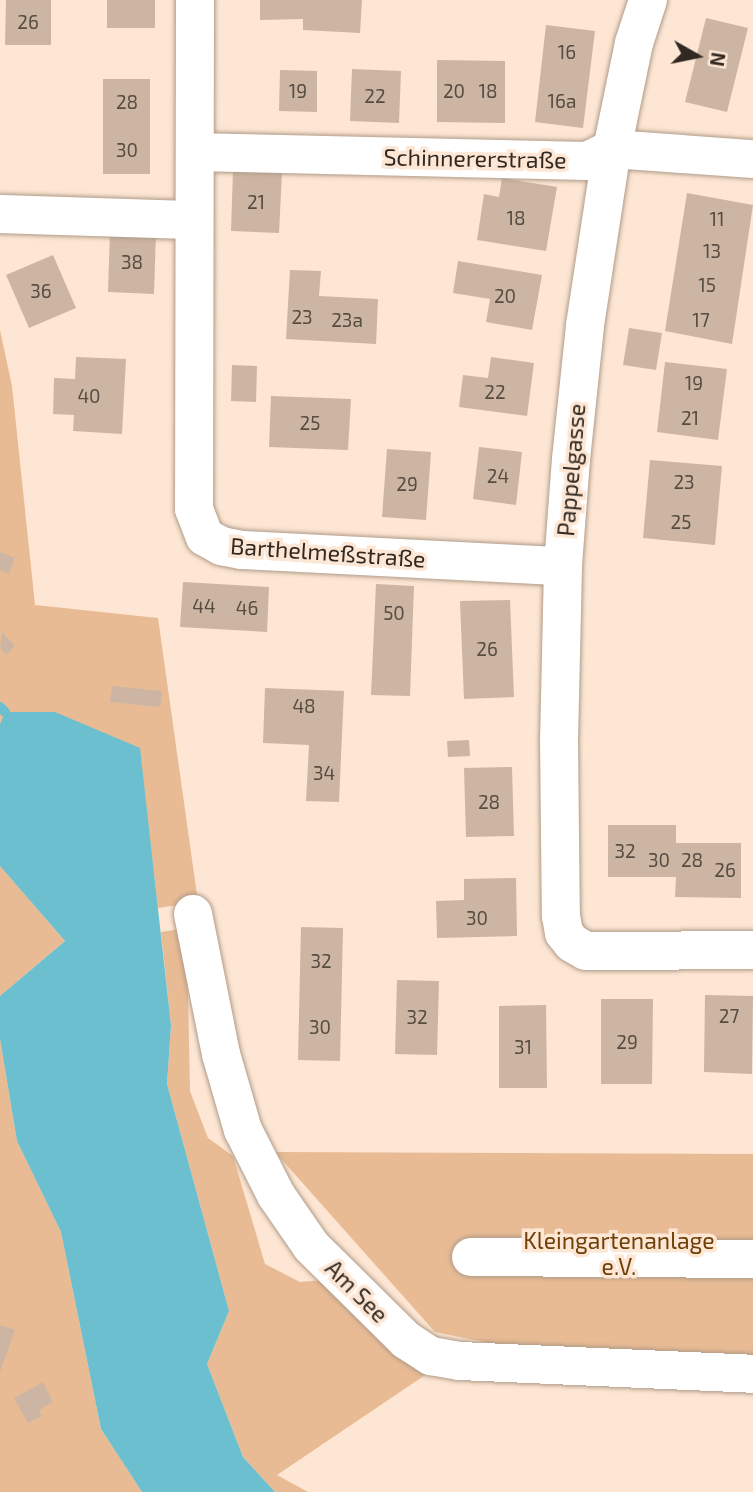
<!DOCTYPE html>
<html>
<head>
<meta charset="utf-8">
<style>
	body { margin:0 }
	#map { position:relative; width:753px; height:1492px; overflow:hidden; background:#fde6d3; font-family:"Exo 2",sans-serif }
	div>[style] { position:absolute }
	.green>* { inset:0; background:#e8bb94 }
	.water>* { inset:0; background:#6bbfce }
	.stream>* { height:10px; margin:-5px; padding:0 5px; transform-origin:5px; border-radius:5px; background:#6bbfce }
	.building>* { inset:0; background:#ccb6a3 }
	.roads { filter:drop-shadow(0 0 2px #b09b89) drop-shadow(0 0 2px #b09b89) }
	.minor>* { height:38px; margin:-19px; padding:0 19px; transform-origin:19px; border-radius:19px; background:#fff }
	span { translate:-50% -50%; white-space:nowrap; text-align:center; line-height:1.15; -webkit-text-stroke:7px #fde6d3; paint-order:stroke }
	.number-label { font-size:19px; color:#574c42 }
	.number-label span { -webkit-text-stroke-width:0 }
	.street-label { font-size:23px; color:#302821 }
	.park-label { font-size:23px; color:#6e3f08 }
	.north { position:absolute; left:662px; top:21px; width:70px; height:70px; -webkit-text-stroke:5px #fde6d3; paint-order:stroke; rotate:99deg; font-size:19px; font-weight:700; line-height:28px; text-align:center; color:#302821 }
	.north::after { content:''; display:block; margin:auto; width:24px; height:32px; background:#302821; clip-path:polygon(50% 0,100% 100%,50% 72%,0 100%) }
</style>
</head>
<body>
<div id="map">
	<div class="green">
		<div style="clip-path:polygon(0 330px,12px 386px,35px 605px,158px 618px,198px 902px,158px 908px,139px 748px,5px 712px,0 724px)"></div>
		<div style="clip-path:polygon(0 866px,65px 941px,0 996px)"></div>
		<div style="clip-path:polygon(181px 929px,188px 992px,190px 1091px,208px 1138px,233px 1156px,265px 1264px,300px 1282px,333px 1279px,440px 1365px,277px 1475px,308px 1492px,275px 1492px,243px 1457px,207px 1364px,229px 1311px,167px 1084px,171px 1025px,161px 932px)"></div>
		<div style="clip-path:polygon(0 1039px,17px 1141px,61px 1232px,101px 1429px,142px 1492px,0 1492px)"></div>
		<div style="clip-path:polygon(275px 1152px,753px 1154px,753px 1356px,524px 1350px,435px 1332px)"></div>
	</div>
	<div class="water">
		<div style="clip-path:polygon(5px 712px,55px 712px,140px 748px,171px 1025px,167px 1084px,229px 1311px,207px 1364px,243px 1457px,275px 1492px,142px 1492px,101px 1429px,61px 1232px,17px 1141px,0 1039px,0 996px,65px 941px,0 866px,0 724px)"></div>
	</div>
	<div class="stream">
		<div style="left:0;top:707px;width:7px;rotate:45deg"></div>
	</div>
	<div class="building">
		<div style="clip-path:polygon(6px 0,51px 0,51px 45px,5px 45px)"></div>
		<div style="clip-path:polygon(107px 0,155px 0,155px 28px,107px 28px)"></div>
		<div style="clip-path:polygon(260px 0,362px 0,360px 33px,303px 30px,303px 19px,260px 20px)"></div>
		<div style="clip-path:polygon(706px 18px,748px 28px,727px 112px,685px 102px)"></div>
		<div style="clip-path:polygon(546px 25px,595px 31px,583px 128px,535px 122px)"></div>
		<div style="clip-path:polygon(437px 60px,505px 61px,505px 123px,437px 122px)"></div>
		<div style="clip-path:polygon(352px 69px,401px 71px,399px 123px,350px 121px)"></div>
		<div style="clip-path:polygon(280px 70px,317px 71px,317px 112px,279px 111px)"></div>
		<div style="clip-path:polygon(103px 79px,150px 79px,150px 174px,103px 174px)"></div>
		<div style="clip-path:polygon(233px 170px,282px 172px,279px 233px,231px 231px)"></div>
		<div style="clip-path:polygon(502px 178px,557px 187px,546px 251px,477px 240px,484px 194px,499px 197px)"></div>
		<div style="clip-path:polygon(687px 193px,753px 205px,732px 344px,665px 331px)"></div>
		<div style="clip-path:polygon(110px 231px,156px 232px,154px 294px,108px 292px)"></div>
		<div style="clip-path:polygon(53px 255px,76px 308px,29px 328px,6px 275px)"></div>
		<div style="clip-path:polygon(458px 261px,542px 275px,532px 330px,486px 322px,490px 299px,453px 293px)"></div>
		<div style="clip-path:polygon(290px 270px,321px 271px,319px 296px,378px 299px,376px 344px,286px 339px)"></div>
		<div style="clip-path:polygon(629px 328px,662px 333px,656px 370px,623px 365px)"></div>
		<div style="clip-path:polygon(76px 357px,126px 359px,122px 434px,73px 431px,74px 415px,53px 414px,54px 378px,75px 379px)"></div>
		<div style="clip-path:polygon(491px 357px,534px 363px,527px 416px,459px 407px,463px 375px,488px 378px)"></div>
		<div style="clip-path:polygon(665px 362px,727px 369px,718px 440px,657px 432px)"></div>
		<div style="clip-path:polygon(232px 365px,257px 366px,256px 402px,231px 401px)"></div>
		<div style="clip-path:polygon(271px 396px,351px 399px,348px 450px,269px 447px)"></div>
		<div style="clip-path:polygon(479px 447px,522px 452px,516px 505px,473px 499px)"></div>
		<div style="clip-path:polygon(387px 449px,431px 452px,426px 520px,382px 517px)"></div>
		<div style="clip-path:polygon(650px 460px,722px 466px,715px 545px,643px 538px)"></div>
		<div style="clip-path:polygon(0 552px,15px 558px,9px 574px,0 570px)"></div>
		<div style="clip-path:polygon(183px 582px,269px 587px,267px 632px,180px 627px)"></div>
		<div style="clip-path:polygon(376px 584px,414px 586px,410px 696px,371px 695px)"></div>
		<div style="clip-path:polygon(510px 600px,514px 697px,464px 699px,460px 601px)"></div>
		<div style="clip-path:polygon(2px 632px,15px 646px,6px 655px,0 648px)"></div>
		<div style="clip-path:polygon(112px 686px,162px 691px,160px 707px,110px 702px)"></div>
		<div style="clip-path:polygon(265px 688px,344px 691px,339px 802px,306px 801px,309px 745px,263px 743px)"></div>
		<div style="clip-path:polygon(469px 740px,470px 756px,448px 757px,447px 741px)"></div>
		<div style="clip-path:polygon(512px 767px,514px 836px,466px 837px,464px 768px)"></div>
		<div style="clip-path:polygon(608px 825px,676px 825px,676px 843px,741px 843px,741px 898px,675px 897px,676px 877px,608px 877px)"></div>
		<div style="clip-path:polygon(516px 878px,517px 936px,437px 938px,436px 901px,464px 900px,464px 879px)"></div>
		<div style="clip-path:polygon(301px 927px,343px 928px,340px 1061px,298px 1060px)"></div>
		<div style="clip-path:polygon(397px 980px,439px 981px,437px 1055px,395px 1054px)"></div>
		<div style="clip-path:polygon(705px 995px,753px 996px,752px 1074px,704px 1072px)"></div>
		<div style="clip-path:polygon(601px 999px,653px 999px,652px 1084px,601px 1084px)"></div>
		<div style="clip-path:polygon(546px 1005px,547px 1088px,499px 1088px,499px 1006px)"></div>
		<div style="clip-path:polygon(0 1325px,15px 1330px,0 1372px)"></div>
		<div style="clip-path:polygon(43px 1382px,53px 1402px,39px 1410px,42px 1416px,28px 1423px,14px 1398px)"></div>
	</div>
	<div class="roads">
		<div class="minor">
			<div style="left:195px;top:0;width:509px;rotate:90.11deg"></div>
			<div style="left:194px;top:509px;width:30px;rotate:69deg"></div>
			<div style="left:205px;top:537px;width:18px;rotate:29deg"></div>
			<div style="left:221px;top:546px;width:21px;rotate:11deg"></div>
			<div style="left:242px;top:550px;width:321px;rotate:2.9deg"></div>
			<div style="left:648px;top:0;width:45px;rotate:108deg"></div>
			<div style="left:634px;top:43px;width:108px;rotate:101.7deg"></div>
			<div style="left:612px;top:149px;width:179px;rotate:98.7deg"></div>
			<div style="left:585px;top:326px;width:134px;rotate:96deg"></div>
			<div style="left:571px;top:459px;width:107px;rotate:94.3deg"></div>
			<div style="left:563px;top:566px;width:172px;rotate:91.3deg"></div>
			<div style="left:559px;top:738px;width:178px;rotate:89.4deg"></div>
			<div style="left:561px;top:916px;width:17px;rotate:80deg"></div>
			<div style="left:564px;top:933px;width:13px;rotate:51deg"></div>
			<div style="left:572px;top:943px;width:16px;rotate:30deg"></div>
			<div style="left:586px;top:951px;width:167px;rotate:-0.3deg"></div>
			<div style="left:195px;top:152px;width:392px;rotate:1.3deg"></div>
			<div style="left:587px;top:161px;width:28px;rotate:-26deg"></div>
			<div style="left:612px;top:149px;width:141px;rotate:4.1deg"></div>
			<div style="left:0;top:214px;width:194px;rotate:1.8deg"></div>
			<div style="left:193px;top:914px;width:143px;rotate:78.7deg"></div>
			<div style="left:221px;top:1054px;width:79px;rotate:73.9deg"></div>
			<div style="left:243px;top:1130px;width:73px;rotate:63.1deg"></div>
			<div style="left:276px;top:1195px;width:62px;rotate:55.5deg"></div>
			<div style="left:311px;top:1246px;width:134px;rotate:44.7deg"></div>
			<div style="left:406px;top:1340px;width:30px;rotate:33deg"></div>
			<div style="left:431px;top:1356px;width:29px;rotate:10deg"></div>
			<div style="left:460px;top:1361px;width:293px;rotate:2.5deg"></div>
			<div style="left:471px;top:1257px;width:282px;rotate:0.4deg"></div>
		</div>
	</div>
	<div class="number-label">
		<span style="left:28px;top:22px">26</span>
		<span style="left:567px;top:52px">16</span>
		<span style="left:298px;top:91px">19</span>
		<span style="left:454px;top:91px">20</span>
		<span style="left:488px;top:91px">18</span>
		<span style="left:375px;top:96px">22</span>
		<span style="left:562px;top:101px">16a</span>
		<span style="left:127px;top:102px">28</span>
		<span style="left:127px;top:150px">30</span>
		<span style="left:256px;top:202px">21</span>
		<span style="left:516px;top:218px">18</span>
		<span style="left:717px;top:219px">11</span>
		<span style="left:712px;top:251px">13</span>
		<span style="left:132px;top:262px">38</span>
		<span style="left:707px;top:285px">15</span>
		<span style="left:41px;top:291px">36</span>
		<span style="left:505px;top:296px">20</span>
		<span style="left:302px;top:317px">23</span>
		<span style="left:347px;top:320px">23a</span>
		<span style="left:701px;top:320px">17</span>
		<span style="left:694px;top:383px">19</span>
		<span style="left:495px;top:392px">22</span>
		<span style="left:89px;top:396px">40</span>
		<span style="left:690px;top:418px">21</span>
		<span style="left:310px;top:423px">25</span>
		<span style="left:498px;top:476px">24</span>
		<span style="left:684px;top:482px">23</span>
		<span style="left:407px;top:484px">29</span>
		<span style="left:681px;top:522px">25</span>
		<span style="left:204px;top:606px">44</span>
		<span style="left:247px;top:608px">46</span>
		<span style="left:394px;top:613px">50</span>
		<span style="left:487px;top:649px">26</span>
		<span style="left:304px;top:706px">48</span>
		<span style="left:324px;top:773px">34</span>
		<span style="left:489px;top:802px">28</span>
		<span style="left:625px;top:851px">32</span>
		<span style="left:659px;top:860px">30</span>
		<span style="left:692px;top:860px">28</span>
		<span style="left:725px;top:870px">26</span>
		<span style="left:477px;top:918px">30</span>
		<span style="left:321px;top:961px">32</span>
		<span style="left:729px;top:1016px">27</span>
		<span style="left:417px;top:1017px">32</span>
		<span style="left:320px;top:1027px">30</span>
		<span style="left:627px;top:1042px">29</span>
		<span style="left:523px;top:1047px">31</span>
	</div>
	<div class="street-label">
		<span style="left:475px;top:158px;rotate:1deg">Schinnererstraße</span>
		<span style="left:571px;top:470px;rotate:-85deg">Pappelgasse</span>
		<span style="left:328px;top:552px;rotate:4deg">Barthelmeßstraße</span>
		<span style="left:357px;top:1291px;rotate:45deg">Am See</span>
	</div>
	<div class="park-label">
		<span style="left:619px;top:1253px">Kleingartenanlage<br>e.V.</span>
	</div>
	<div class="north">N</div>
</div>
</body>
</html>
